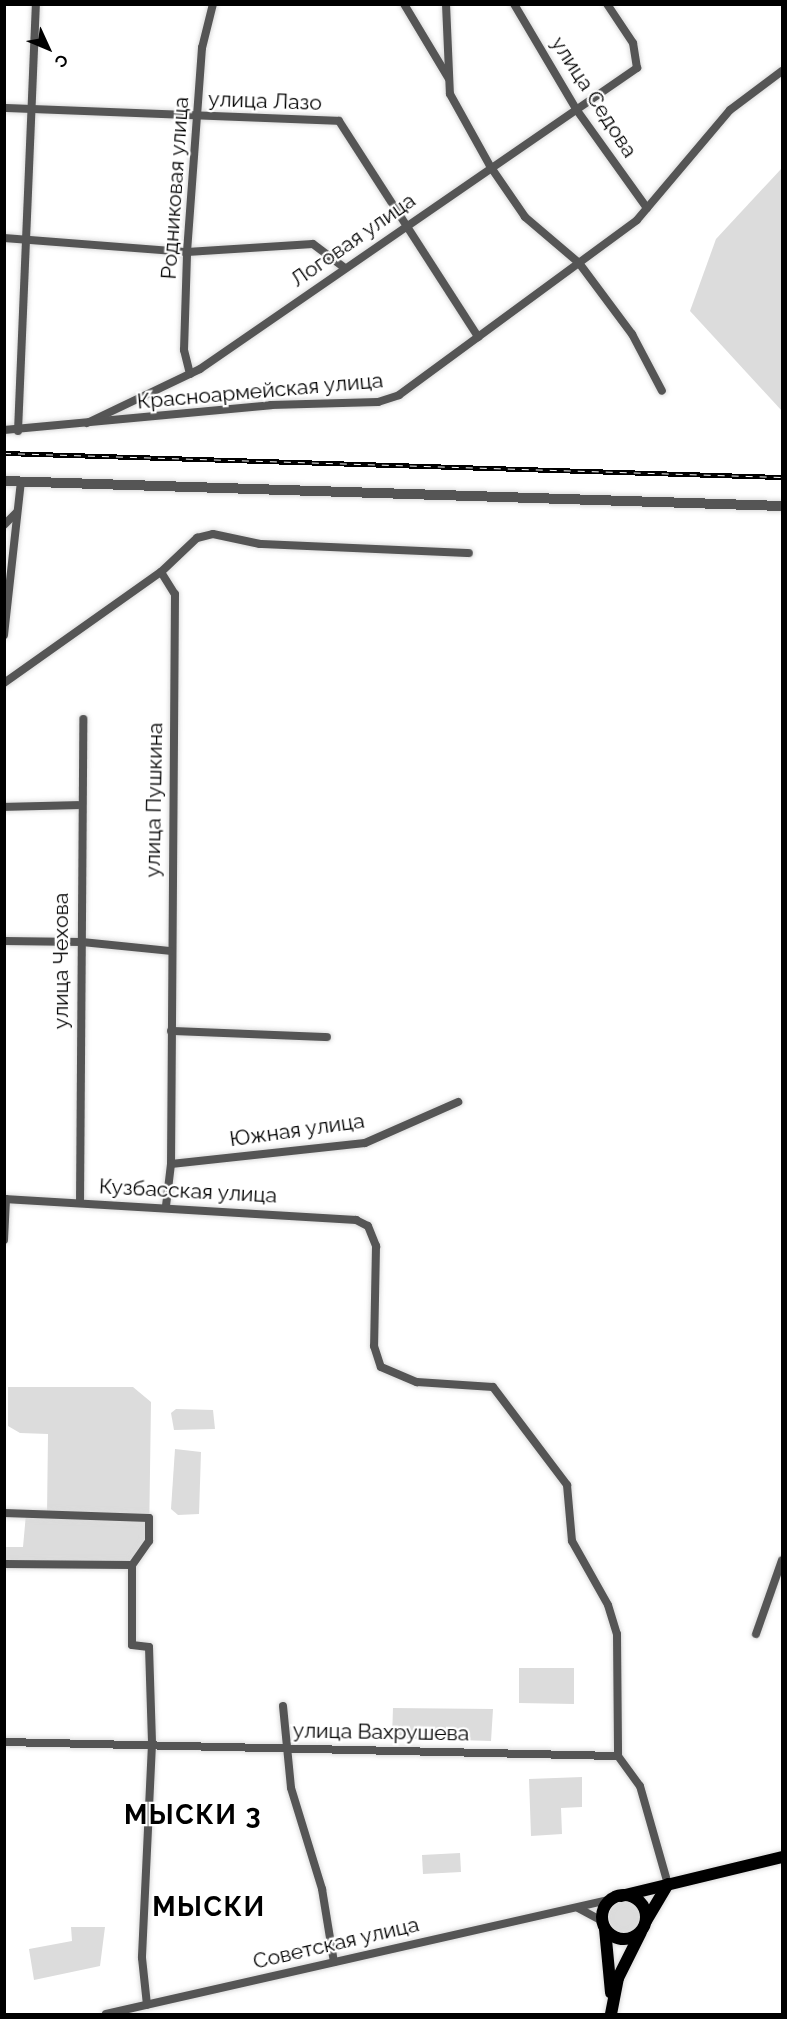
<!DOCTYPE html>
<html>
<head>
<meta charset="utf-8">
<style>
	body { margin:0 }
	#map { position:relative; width:787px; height:2019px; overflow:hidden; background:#fff; font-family:Raleway,sans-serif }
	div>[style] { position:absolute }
	.green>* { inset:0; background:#dcdcdc }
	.round { border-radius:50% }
	.roads { filter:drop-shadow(0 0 2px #dbdbdb) drop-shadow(0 0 2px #dbdbdb) }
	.minor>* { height:8px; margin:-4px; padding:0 4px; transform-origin:4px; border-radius:4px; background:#555 }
	.tertiary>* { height:10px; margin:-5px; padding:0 5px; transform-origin:5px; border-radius:5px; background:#555 }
	.primary>* { height:12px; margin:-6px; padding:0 6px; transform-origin:6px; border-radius:6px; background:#000 }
	.primary>.ring { margin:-6px; padding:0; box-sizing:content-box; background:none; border:12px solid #000; border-radius:50% }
	.rail>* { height:4.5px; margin-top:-2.25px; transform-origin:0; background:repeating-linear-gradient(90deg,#fff 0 7px,#000 0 14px); box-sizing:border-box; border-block:2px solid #000 }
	span { translate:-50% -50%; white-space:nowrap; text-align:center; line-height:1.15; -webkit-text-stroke:4.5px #fff; paint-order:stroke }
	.street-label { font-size:21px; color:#000 }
	.district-label { font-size:27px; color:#000; font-weight:700; letter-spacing:1.5px }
	.frame { position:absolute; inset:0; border:6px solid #000; pointer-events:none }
	.north { position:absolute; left:18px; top:18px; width:60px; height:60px; -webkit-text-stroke:4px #fff; paint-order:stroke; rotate:134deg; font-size:16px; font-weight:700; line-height:24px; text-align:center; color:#000 }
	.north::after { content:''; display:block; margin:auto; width:21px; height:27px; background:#000; clip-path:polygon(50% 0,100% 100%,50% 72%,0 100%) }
</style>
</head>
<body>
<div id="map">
	<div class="green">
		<div style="clip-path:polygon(782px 168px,782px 411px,690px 311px,716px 239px)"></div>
		<div style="clip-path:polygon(8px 1387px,133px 1387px,151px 1402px,149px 1541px,132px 1565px,5px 1564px,5px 1547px,23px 1547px,26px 1514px,47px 1514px,48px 1434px,20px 1433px,8px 1426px)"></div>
		<div style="clip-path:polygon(176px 1409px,213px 1410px,215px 1429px,174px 1430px,171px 1413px)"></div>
		<div style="clip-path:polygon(175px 1449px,201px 1452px,199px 1514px,178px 1515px,171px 1509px)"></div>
		<div style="clip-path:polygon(519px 1668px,574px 1668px,574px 1704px,519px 1703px)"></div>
		<div style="clip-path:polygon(393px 1708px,493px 1709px,491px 1741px,392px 1738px)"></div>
		<div style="clip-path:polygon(582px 1777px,582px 1807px,561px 1808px,562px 1834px,531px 1836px,529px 1779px)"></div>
		<div style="clip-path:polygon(460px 1853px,461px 1872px,423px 1874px,422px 1855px)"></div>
		<div class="round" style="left:609px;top:1901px;width:32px;height:32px"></div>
		<div style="clip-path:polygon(71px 1927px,105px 1927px,100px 1966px,34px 1980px,29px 1949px,72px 1941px)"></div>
	</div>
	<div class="roads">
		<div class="minor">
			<div style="left:404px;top:4px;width:87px;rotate:59deg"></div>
			<div style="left:446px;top:4px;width:90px;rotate:87.5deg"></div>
			<div style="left:450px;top:94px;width:82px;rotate:60.9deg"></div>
			<div style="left:490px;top:166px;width:62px;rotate:55.5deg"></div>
			<div style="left:525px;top:217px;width:71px;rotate:40.4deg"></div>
			<div style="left:579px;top:263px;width:89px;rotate:53.3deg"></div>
			<div style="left:632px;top:334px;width:64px;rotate:62.2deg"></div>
			<div style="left:514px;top:4px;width:122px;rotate:59.4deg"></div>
			<div style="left:576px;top:109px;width:122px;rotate:54.4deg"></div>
			<div style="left:4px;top:108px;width:335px;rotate:2.2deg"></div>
			<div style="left:339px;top:121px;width:257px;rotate:57.2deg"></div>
			<div style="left:4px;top:238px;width:184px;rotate:4.4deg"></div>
			<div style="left:187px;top:252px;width:126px;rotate:-3.6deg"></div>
			<div style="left:313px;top:244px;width:39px;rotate:37deg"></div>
			<div style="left:190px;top:374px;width:25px;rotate:-104deg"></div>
			<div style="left:184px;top:350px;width:98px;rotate:-88.2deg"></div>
			<div style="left:187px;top:252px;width:205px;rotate:-85.8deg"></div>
			<div style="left:202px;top:48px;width:45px;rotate:-76deg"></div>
			<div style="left:87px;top:423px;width:125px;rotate:-25.5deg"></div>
			<div style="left:200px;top:369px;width:531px;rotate:-34.56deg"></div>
			<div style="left:637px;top:68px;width:25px;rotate:-99deg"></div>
			<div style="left:633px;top:43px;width:47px;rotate:-123.7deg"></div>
			<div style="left:4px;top:430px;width:268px;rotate:-5.3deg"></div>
			<div style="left:271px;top:405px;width:107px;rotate:-1.6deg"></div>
			<div style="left:378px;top:402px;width:22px;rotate:-18deg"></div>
			<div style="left:399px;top:395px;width:295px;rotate:-36.3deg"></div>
			<div style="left:637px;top:220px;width:144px;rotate:-49.8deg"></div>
			<div style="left:730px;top:110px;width:65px;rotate:-36.9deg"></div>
			<div style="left:18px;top:431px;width:427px;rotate:-87.6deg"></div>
			<div style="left:4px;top:525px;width:18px;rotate:-45deg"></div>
			<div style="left:161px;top:572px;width:26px;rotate:58deg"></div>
			<div style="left:175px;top:594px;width:570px;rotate:90.4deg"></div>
			<div style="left:171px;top:1164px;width:42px;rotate:96.8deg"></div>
			<div style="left:4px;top:635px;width:154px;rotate:-83.7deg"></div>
			<div style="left:4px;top:683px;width:192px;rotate:-35.3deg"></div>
			<div style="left:161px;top:572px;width:50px;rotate:-43.4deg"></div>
			<div style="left:197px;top:538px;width:16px;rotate:-14deg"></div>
			<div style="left:213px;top:534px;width:48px;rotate:12deg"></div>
			<div style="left:260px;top:544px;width:209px;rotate:2.5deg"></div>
			<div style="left:4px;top:807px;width:74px;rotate:-1.5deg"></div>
			<div style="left:4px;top:941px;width:78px;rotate:0.7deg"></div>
			<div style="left:82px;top:942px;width:88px;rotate:5.8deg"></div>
			<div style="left:171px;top:1031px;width:156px;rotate:2.2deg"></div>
			<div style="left:171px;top:1164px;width:195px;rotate:-6.2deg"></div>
			<div style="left:365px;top:1143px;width:102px;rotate:-23.8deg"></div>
			<div style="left:4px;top:1199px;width:353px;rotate:3.4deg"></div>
			<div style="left:356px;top:1220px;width:13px;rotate:27deg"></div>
			<div style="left:368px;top:1226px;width:22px;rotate:68deg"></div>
			<div style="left:376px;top:1246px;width:100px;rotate:91.1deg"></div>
			<div style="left:374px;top:1346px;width:22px;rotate:72deg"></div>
			<div style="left:381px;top:1367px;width:39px;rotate:23deg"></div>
			<div style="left:417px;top:1382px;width:76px;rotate:3.8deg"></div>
			<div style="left:493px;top:1387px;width:123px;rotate:52.9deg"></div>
			<div style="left:567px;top:1485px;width:56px;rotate:84.9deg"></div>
			<div style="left:572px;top:1541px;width:73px;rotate:60.6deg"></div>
			<div style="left:608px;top:1605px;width:30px;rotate:73deg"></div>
			<div style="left:617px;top:1634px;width:122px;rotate:89.5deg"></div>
			<div style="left:80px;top:1203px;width:484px;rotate:-89.6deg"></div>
			<div style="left:4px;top:1240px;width:41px;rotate:-87.2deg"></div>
			<div style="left:4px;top:1513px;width:145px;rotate:2deg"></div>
			<div style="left:149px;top:1518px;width:23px;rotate:90deg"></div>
			<div style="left:149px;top:1541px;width:29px;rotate:125deg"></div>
			<div style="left:4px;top:1564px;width:128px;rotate:0.4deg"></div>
			<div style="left:132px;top:1565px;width:80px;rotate:90deg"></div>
			<div style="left:132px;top:1645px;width:17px;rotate:7deg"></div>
			<div style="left:149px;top:1647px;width:97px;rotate:88.2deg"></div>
			<div style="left:152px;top:1744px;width:214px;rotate:92.7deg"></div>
			<div style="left:142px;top:1958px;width:47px;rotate:83.9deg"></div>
			<div style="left:756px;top:1634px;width:78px;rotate:-70.6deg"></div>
			<div style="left:283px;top:1706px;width:82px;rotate:84.4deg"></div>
			<div style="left:291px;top:1788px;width:106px;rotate:72.9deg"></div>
			<div style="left:322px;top:1889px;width:74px;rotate:80.7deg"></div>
			<div style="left:4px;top:1742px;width:614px;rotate:1.31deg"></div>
			<div style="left:618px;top:1756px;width:37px;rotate:54deg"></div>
			<div style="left:640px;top:1786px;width:102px;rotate:74.1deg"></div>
			<div style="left:578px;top:1908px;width:27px;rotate:28deg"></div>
			<div style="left:106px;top:2014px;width:520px;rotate:-12.78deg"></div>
		</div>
		<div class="tertiary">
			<div style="left:4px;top:481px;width:778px;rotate:1.84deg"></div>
		</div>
		<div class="primary">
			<div class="ring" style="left:602px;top:1895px;width:32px;height:32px"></div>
			<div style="left:621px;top:1896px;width:166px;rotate:-13.6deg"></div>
			<div style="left:646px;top:1921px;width:43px;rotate:-59.3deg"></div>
			<div style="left:605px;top:1929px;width:64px;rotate:84.6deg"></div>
			<div style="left:611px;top:2014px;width:37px;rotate:-79deg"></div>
			<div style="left:618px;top:1978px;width:51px;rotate:-63.4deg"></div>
		</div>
	</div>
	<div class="rail">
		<div style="left:4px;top:453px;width:778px;rotate:1.77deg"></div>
	</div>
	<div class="street-label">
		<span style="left:594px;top:97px;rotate:57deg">улица Седова</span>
		<span style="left:265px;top:101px;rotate:2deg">улица Лазо</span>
		<span style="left:175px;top:188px;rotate:-86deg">Родниковая улица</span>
		<span style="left:353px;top:240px;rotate:-35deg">Логовая улица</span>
		<span style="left:260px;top:391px;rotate:-5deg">Красноармейская улица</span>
		<span style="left:154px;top:800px;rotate:-89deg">улица Пушкина</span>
		<span style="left:61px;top:961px;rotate:-90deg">улица Чехова</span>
		<span style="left:297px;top:1130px;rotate:-8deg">Южная улица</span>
		<span style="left:188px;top:1191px;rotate:3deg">Кузбасская улица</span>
		<span style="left:381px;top:1732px;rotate:1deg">улица Вахрушева</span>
		<span style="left:336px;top:1943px;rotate:-13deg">Советская улица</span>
	</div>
	<div class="district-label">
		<span style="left:193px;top:1815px">МЫСКИ 3</span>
		<span style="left:209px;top:1907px">МЫСКИ</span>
	</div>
	<div class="frame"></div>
	<div class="north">С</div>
</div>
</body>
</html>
